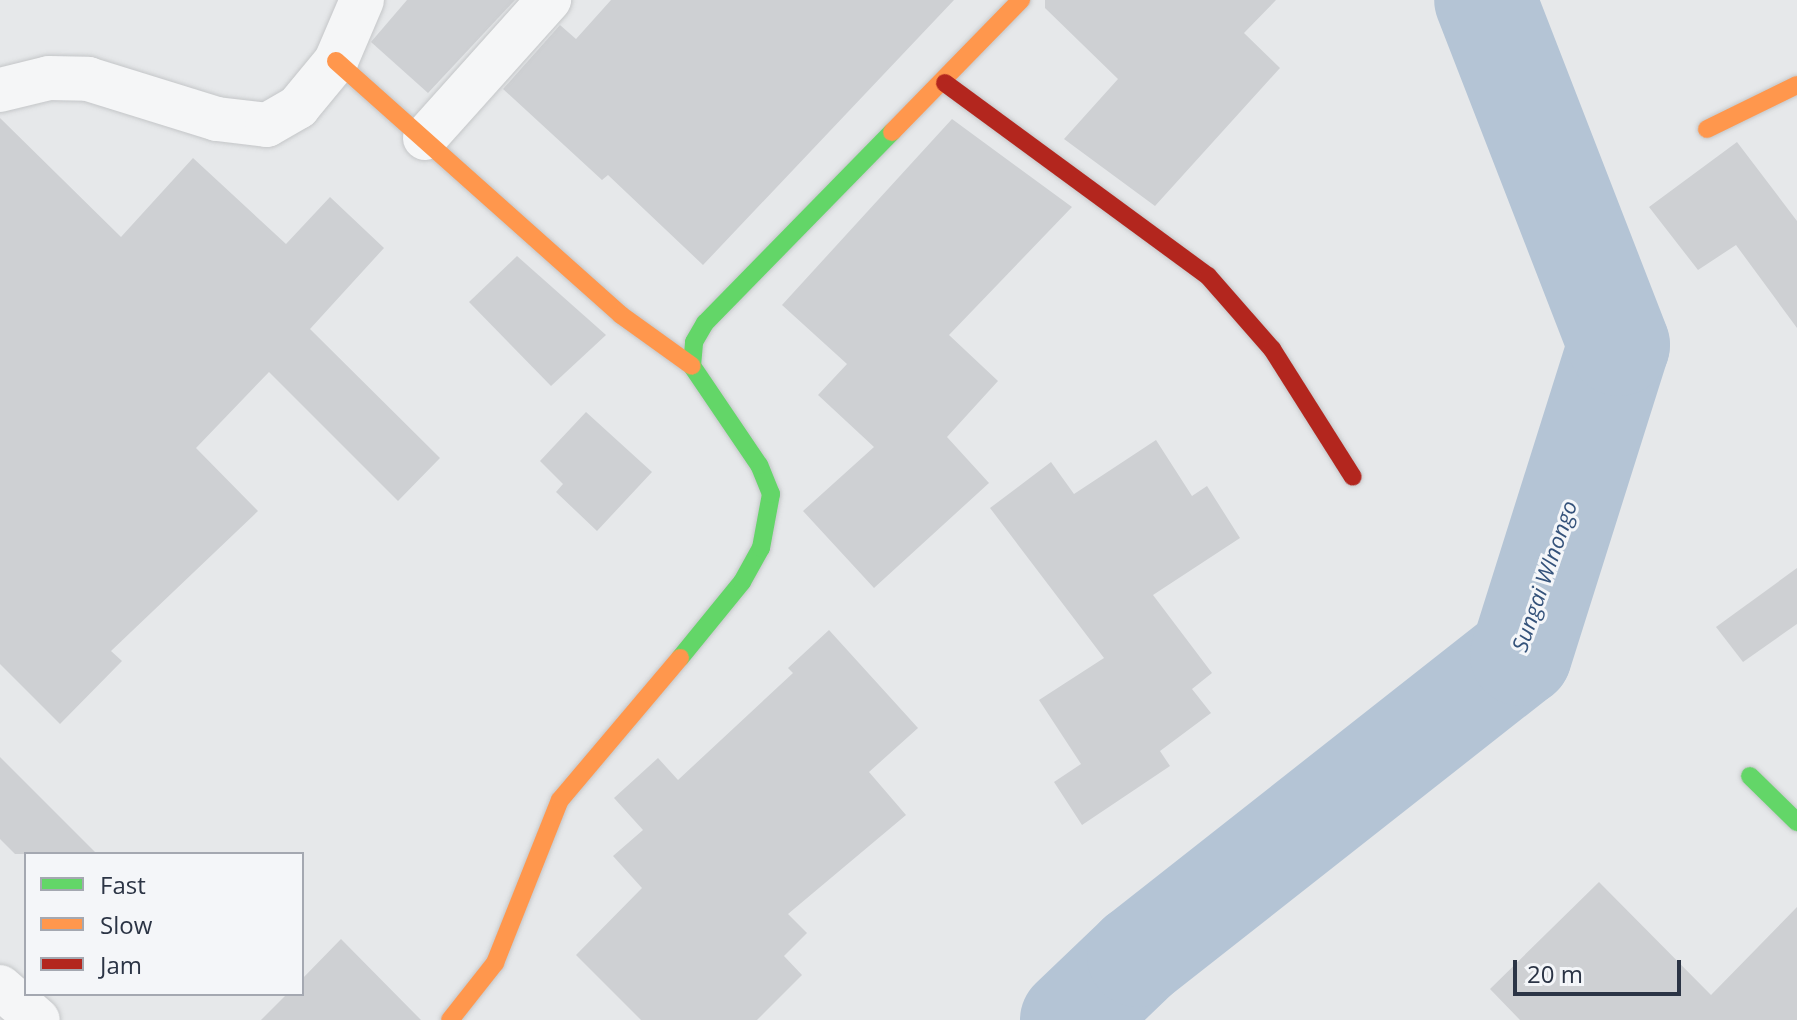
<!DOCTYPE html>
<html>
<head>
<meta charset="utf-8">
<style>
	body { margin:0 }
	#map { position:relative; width:1797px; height:1020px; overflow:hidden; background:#e6e8ea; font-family:"Open Sans",sans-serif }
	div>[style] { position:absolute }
	.river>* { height:102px; margin:-51px; padding:0 51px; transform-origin:51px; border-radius:51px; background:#b4c4d5 }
	.building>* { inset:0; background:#ced0d3 }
	.roads { filter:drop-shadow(0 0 2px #c4c6c8) drop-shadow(0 0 2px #c4c6c8) }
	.street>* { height:44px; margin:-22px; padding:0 22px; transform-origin:22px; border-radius:22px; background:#f5f6f7 }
	.fast>* { height:18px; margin:-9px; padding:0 9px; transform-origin:9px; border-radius:9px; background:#63d668 }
	.slow>* { height:18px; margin:-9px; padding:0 9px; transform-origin:9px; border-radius:9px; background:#ff974d }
	.jam>* { height:18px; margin:-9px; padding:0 9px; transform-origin:9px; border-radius:9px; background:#b3261e }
	span { translate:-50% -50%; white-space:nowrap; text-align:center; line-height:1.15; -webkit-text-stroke:6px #f4f6f9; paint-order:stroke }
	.water-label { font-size:22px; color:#34527a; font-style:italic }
	.legend { position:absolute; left:24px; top:852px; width:280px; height:144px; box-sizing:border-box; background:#f4f6f9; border:2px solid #a4a8b1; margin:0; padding:10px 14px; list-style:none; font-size:24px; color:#2b3445 }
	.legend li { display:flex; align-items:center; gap:16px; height:40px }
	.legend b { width:40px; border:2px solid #a4a8b1 }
	.scale { position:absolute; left:1513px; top:960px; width:168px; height:36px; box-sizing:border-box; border:4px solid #2b3445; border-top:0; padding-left:10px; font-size:24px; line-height:28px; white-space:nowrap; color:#2b3445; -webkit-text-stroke:6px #f4f6f9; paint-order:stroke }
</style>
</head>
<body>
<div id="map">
	<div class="river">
		<div style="left:1071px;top:1020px;width:93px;rotate:-43.7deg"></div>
		<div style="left:1138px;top:956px;width:487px;rotate:-38.2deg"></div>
		<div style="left:1521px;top:655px;width:325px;rotate:-72.5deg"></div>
		<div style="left:1619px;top:345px;width:370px;rotate:-111.2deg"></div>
	</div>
	<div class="building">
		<div style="clip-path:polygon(407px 0,515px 0,428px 93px,371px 42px)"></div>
		<div style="clip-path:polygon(611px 0,954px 0,703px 265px,608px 175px,602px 180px,503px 89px,560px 25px,576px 39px)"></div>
		<div style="clip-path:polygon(1045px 0,1276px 0,1244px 33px,1280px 68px,1155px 206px,1064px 139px,1118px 79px,1045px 8px)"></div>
		<div style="clip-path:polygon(0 118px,121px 237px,193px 158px,286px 244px,330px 197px,384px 248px,310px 329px,440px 458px,398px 501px,269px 372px,196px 448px,258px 511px,111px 651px,122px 661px,60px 724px,0 664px)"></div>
		<div style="clip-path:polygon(952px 119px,1072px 207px,949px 335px,998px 381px,947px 437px,989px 483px,874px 588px,803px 511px,874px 447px,818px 395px,847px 364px,782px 305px)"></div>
		<div style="clip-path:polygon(1737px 142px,1797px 221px,1797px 328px,1736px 245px,1698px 270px,1649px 207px)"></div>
		<div style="clip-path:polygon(517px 256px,606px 335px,551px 386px,469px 302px)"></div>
		<div style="clip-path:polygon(586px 412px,652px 472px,597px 531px,556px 492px,563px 484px,540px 461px)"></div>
		<div style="clip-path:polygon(1156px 440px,1192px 496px,1207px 486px,1240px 538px,1153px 595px,1212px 673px,1192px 689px,1211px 713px,1160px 751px,1170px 766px,1082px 825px,1054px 782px,1081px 764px,1039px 700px,1104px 658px,990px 508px,1051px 462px,1074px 494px)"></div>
		<div style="clip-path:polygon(1797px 568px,1797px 624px,1743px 662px,1716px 627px)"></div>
		<div style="clip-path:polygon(829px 630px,918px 728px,869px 772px,906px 815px,788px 914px,807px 933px,784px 956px,802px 975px,757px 1020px,641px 1020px,576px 955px,642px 888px,613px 856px,643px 830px,614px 798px,658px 758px,678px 780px,793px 673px,788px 668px)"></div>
		<div style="clip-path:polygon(0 757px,97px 854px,15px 854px,0 839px)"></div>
		<div style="clip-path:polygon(1599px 882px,1711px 995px,1797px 907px,1797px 1020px,1520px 1020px,1490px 989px)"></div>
		<div style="clip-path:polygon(341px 939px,421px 1020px,261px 1020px,287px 994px,302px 994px,302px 979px)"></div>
	</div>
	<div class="roads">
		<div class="street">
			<div style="left:0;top:90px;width:50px;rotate:-13.8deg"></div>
			<div style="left:49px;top:78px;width:39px;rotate:1deg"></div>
			<div style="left:88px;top:79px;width:135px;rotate:17.2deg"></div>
			<div style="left:217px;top:119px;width:50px;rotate:6.8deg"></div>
			<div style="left:267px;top:125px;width:36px;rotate:-30deg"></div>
			<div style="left:298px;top:107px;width:60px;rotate:-50.4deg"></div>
			<div style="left:336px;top:61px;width:66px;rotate:-66.9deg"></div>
			<div style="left:425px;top:138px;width:186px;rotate:-48.1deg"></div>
			<div style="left:0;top:987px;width:50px;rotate:41deg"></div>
		</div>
		<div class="fast">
			<div style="left:680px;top:658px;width:98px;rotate:-50.8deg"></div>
			<div style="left:742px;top:582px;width:39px;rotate:-61deg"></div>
			<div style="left:761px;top:548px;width:55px;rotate:-79.5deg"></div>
			<div style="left:771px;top:494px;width:31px;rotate:-112deg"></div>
			<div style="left:759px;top:465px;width:120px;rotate:-124.1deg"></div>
			<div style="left:692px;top:366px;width:24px;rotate:-85deg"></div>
			<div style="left:694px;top:342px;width:22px;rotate:-60deg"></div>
			<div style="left:705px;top:323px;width:267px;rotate:-45.6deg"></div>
			<div style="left:1750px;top:776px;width:66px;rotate:44.4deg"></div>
		</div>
		<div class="slow">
			<div style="left:336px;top:61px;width:382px;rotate:41.7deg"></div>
			<div style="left:621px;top:315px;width:87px;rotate:35.7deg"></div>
			<div style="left:1707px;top:129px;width:100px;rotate:-26.1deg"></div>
			<div style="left:892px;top:132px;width:185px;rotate:-45.7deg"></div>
			<div style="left:450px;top:1020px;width:73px;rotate:-51.7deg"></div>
			<div style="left:495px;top:963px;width:175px;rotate:-68.3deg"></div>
			<div style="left:560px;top:800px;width:186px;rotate:-49.8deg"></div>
		</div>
		<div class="jam">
			<div style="left:945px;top:83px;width:326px;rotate:36.3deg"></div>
			<div style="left:1208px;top:276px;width:97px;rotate:48.8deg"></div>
			<div style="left:1272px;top:349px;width:151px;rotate:57.7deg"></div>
		</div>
	</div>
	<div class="water-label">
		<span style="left:1544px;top:576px;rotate:-71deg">Sungai WInongo</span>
	</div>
	<ul class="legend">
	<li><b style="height:10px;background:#63d668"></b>Fast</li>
	<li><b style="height:10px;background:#ff974d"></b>Slow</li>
	<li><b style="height:10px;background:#b3261e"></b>Jam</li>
	</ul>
	<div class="scale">20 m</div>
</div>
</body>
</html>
